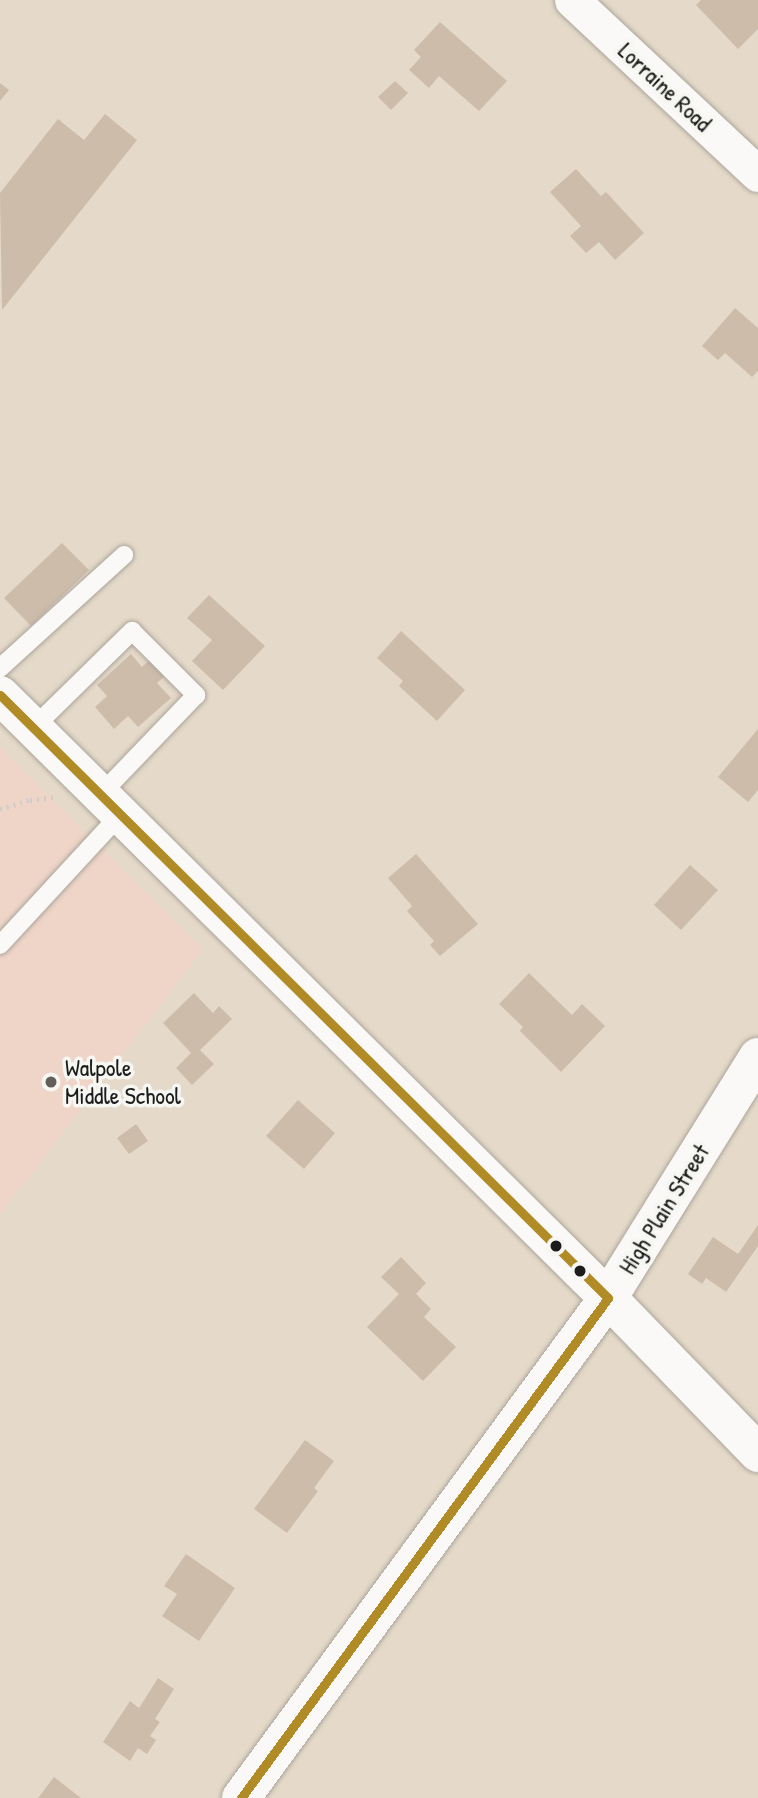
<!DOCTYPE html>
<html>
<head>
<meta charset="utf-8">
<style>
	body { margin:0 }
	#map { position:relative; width:758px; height:1798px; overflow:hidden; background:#e5dac9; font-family:"Patrick Hand",sans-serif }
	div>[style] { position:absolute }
	.built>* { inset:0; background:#efd5c8 }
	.building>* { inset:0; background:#cdbcaa }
	.path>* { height:4.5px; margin-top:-2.25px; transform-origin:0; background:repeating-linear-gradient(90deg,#d0ccc8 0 2px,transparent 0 7px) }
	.roads { filter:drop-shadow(0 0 2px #aca59b) drop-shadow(0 0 2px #aca59b) }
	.service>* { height:18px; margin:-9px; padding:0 9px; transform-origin:9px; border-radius:9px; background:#fbf9f7 }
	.minor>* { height:35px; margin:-17.5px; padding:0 17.5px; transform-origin:17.5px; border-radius:17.5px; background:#fbf9f7 }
	.secondary>* { height:38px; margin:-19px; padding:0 19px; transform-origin:19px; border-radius:19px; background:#fbf9f7 }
	.bus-1>* { height:9px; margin:-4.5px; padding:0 4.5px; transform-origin:4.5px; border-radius:4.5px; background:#b08b26 }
	.dots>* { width:19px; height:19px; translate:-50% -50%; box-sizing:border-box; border:4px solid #f6f6f2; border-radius:50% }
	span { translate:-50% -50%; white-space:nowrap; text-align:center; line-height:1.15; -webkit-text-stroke:7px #f6f6f2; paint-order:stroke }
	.street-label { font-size:24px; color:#1c1c1c }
	.poi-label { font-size:24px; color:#1c1c1c }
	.left { translate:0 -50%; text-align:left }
</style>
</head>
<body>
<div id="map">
	<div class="built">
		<div style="clip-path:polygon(0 747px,203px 949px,0 1215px)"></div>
	</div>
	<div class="building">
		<div style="clip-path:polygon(701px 0,758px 0,758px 29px,738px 49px,696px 5px)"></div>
		<div style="clip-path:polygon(440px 22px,507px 81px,479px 111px,439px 76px,429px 88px,409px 70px,421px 57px,414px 50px)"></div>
		<div style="clip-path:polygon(395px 81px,408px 93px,391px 110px,378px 97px)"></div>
		<div style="clip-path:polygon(0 83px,9px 90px,0 101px)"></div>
		<div style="clip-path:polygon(105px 114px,137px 140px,2px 310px,0 193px,58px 119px,84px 140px)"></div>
		<div style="clip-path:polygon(576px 169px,601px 196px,606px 192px,644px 233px,615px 260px,599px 242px,586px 253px,570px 236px,581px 226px,550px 192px)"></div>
		<div style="clip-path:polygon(735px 308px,758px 328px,758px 371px,752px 377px,725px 353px,718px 360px,702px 346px)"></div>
		<div style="clip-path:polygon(62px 543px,89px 570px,31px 626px,4px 598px)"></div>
		<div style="clip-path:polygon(209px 595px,265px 646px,223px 690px,192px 661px,212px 640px,187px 618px)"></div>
		<div style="clip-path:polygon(401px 631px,465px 690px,437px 721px,399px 686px,403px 681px,377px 658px)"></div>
		<div style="clip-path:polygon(131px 654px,142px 667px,153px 657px,167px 674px,157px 683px,171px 698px,138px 727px,128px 716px,114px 729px,95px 707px,107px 696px,97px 685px)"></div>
		<div style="clip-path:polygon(758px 729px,758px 790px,748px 802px,718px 777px)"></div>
		<div style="clip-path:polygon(416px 854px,478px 924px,440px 956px,430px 945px,434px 941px,407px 911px,412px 906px,388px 878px)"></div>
		<div style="clip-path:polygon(690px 865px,718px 890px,681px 930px,654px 905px)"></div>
		<div style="clip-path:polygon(529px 973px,572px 1015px,582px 1004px,605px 1026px,561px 1072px,520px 1031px,523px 1027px,499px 1004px)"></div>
		<div style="clip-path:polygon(194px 993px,213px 1013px,219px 1006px,232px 1019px,200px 1050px,214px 1064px,192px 1085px,176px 1068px,191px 1053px,163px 1023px)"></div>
		<div style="clip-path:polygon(298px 1100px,335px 1133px,304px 1169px,266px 1136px)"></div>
		<div style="clip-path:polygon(136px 1124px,148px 1141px,129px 1154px,117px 1138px)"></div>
		<div style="clip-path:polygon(758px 1225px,758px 1246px,726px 1292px,706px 1278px,702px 1284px,688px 1274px,713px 1237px,738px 1254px)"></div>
		<div style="clip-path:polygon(401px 1257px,426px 1283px,416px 1294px,431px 1309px,424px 1317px,456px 1347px,423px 1381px,367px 1327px,399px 1294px,381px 1277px)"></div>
		<div style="clip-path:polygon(305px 1440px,334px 1461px,314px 1488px,318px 1491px,287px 1533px,254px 1509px)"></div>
		<div style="clip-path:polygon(186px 1554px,235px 1588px,199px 1641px,162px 1616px,177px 1594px,164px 1586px)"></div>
		<div style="clip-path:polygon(158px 1678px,174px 1689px,155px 1719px,160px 1722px,150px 1736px,156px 1740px,147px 1754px,138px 1748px,130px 1761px,103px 1742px,130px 1701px,139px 1708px)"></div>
		<div style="clip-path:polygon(54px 1777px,81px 1798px,38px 1798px)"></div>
	</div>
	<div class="path">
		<div style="left:0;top:809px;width:31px;rotate:-17deg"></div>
		<div style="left:30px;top:800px;width:25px;rotate:-7deg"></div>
	</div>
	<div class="roads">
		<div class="service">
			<div style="left:0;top:668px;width:168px;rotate:-42.3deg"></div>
			<div style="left:33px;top:728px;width:139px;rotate:-44.4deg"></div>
			<div style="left:132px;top:631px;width:91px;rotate:45deg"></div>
			<div style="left:196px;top:695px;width:139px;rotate:133.8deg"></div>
			<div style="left:0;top:945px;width:177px;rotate:-47.3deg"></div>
		</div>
		<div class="minor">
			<div style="left:572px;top:0;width:255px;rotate:43.1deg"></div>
		</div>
		<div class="secondary">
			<div style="left:0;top:695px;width:856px;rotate:44.76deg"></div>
			<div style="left:608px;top:1298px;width:216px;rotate:45.9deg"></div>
			<div style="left:241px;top:1798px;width:620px;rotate:-53.72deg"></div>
			<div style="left:608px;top:1298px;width:284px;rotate:-58.1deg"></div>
		</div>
	</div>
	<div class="bus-1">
		<div style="left:0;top:695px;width:856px;rotate:44.76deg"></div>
		<div style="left:608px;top:1298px;width:620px;rotate:126.28deg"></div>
	</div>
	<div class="dots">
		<div style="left:51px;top:1082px;background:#625e59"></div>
		<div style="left:556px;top:1246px;background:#1c1c1c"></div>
		<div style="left:580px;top:1271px;background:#1c1c1c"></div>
	</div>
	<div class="street-label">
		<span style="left:665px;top:87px;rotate:43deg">Lorraine Road</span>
		<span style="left:664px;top:1209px;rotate:-58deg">High Plain Street</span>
	</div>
	<div class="poi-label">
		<span class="left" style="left:65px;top:1082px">Walpole<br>Middle School</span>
	</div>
</div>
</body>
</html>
